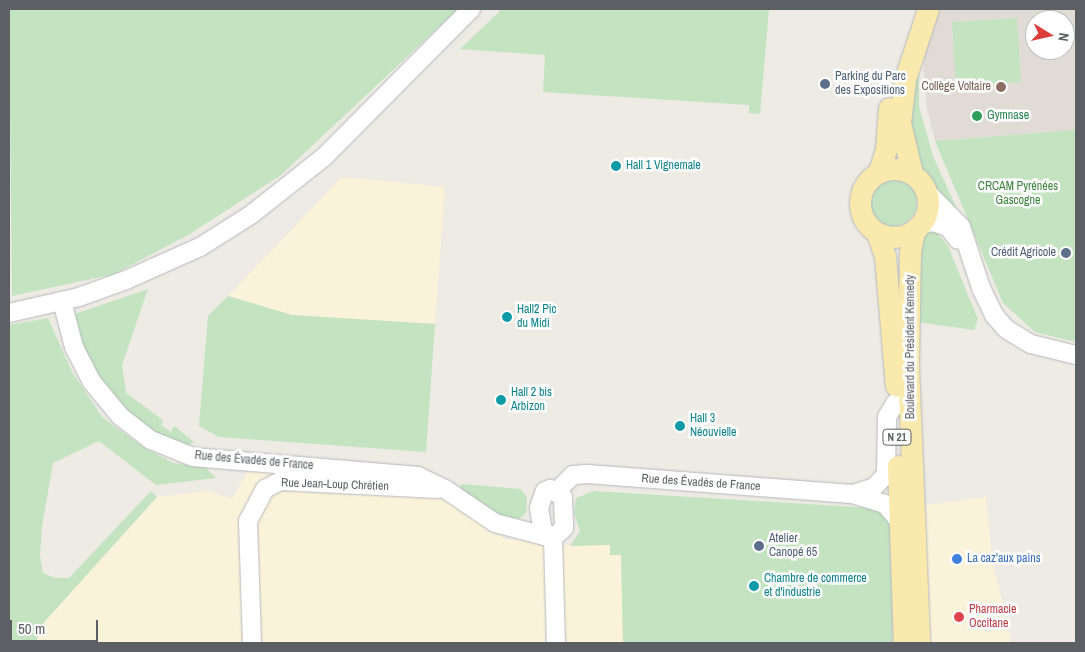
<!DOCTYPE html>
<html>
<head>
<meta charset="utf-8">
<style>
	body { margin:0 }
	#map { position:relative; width:1085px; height:652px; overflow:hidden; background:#edebe3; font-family:"Archivo Narrow",sans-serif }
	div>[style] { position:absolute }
	.commercial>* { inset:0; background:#fbf2da }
	.education>* { inset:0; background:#e0dcd5 }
	.green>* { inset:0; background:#c3e3c1 }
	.round { border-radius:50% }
	.roads { filter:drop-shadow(0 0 1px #b6b9bd) drop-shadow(0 0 1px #b6b9bd) }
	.minor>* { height:18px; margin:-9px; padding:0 9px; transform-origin:9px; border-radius:9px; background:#fff }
	.major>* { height:21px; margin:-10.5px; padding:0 10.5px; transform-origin:10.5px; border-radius:10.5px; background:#fae9ac }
	.major>.ring { margin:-10.5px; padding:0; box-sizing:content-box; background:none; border:21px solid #fae9ac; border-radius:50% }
	.dots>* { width:14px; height:14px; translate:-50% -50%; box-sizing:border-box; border:2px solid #fff; border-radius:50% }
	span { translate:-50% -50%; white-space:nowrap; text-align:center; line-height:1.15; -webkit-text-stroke:5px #fff; paint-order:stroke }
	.shield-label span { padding:1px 4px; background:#fff; border:1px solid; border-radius:4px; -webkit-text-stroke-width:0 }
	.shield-label { font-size:11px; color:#5c5f63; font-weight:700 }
	.service-label { font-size:12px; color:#4e5e75 }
	.left { translate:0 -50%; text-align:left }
	.right { translate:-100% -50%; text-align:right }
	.education-label { font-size:12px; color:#785e54 }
	.leisure-label { font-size:12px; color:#27864d }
	.culture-label { font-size:12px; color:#0d838f }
	.park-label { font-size:12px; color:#3b833b }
	.street-label { font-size:12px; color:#5c5f63 }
	.shop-label { font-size:12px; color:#366cbe }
	.health-label { font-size:12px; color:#be3a42 }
	.frame { position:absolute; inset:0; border:10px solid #5c5f63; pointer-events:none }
	.north { position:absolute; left:1025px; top:10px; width:50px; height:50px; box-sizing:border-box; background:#fff; border:1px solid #bebfc1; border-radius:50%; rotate:99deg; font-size:14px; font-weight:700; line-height:20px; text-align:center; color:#5c5f63 }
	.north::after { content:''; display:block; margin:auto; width:18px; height:22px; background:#de3e39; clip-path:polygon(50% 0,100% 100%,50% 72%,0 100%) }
	.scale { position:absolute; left:10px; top:620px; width:88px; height:22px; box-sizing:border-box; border:2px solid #5c5f63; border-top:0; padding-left:6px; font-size:15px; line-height:18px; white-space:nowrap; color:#5c5f63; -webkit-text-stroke:4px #fff; paint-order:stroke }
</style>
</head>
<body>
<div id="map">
	<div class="commercial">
		<div style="clip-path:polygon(342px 177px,445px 187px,435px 324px,292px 315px,228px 296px)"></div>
		<div style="clip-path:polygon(254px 469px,286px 471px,286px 489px,444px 499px,507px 540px,526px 539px,540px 546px,610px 545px,621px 554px,623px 643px,37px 643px,37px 629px,157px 497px,210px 491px,232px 499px,246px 474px)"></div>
		<div style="clip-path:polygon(986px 497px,993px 569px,1003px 602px,1011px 643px,930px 643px,921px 506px)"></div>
	</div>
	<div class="education">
		<div style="clip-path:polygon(evenodd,940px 9px,1076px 9px,1076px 130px,935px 141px,927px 108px,923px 67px,926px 44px,940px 9px,1035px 20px,1065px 20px,1065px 50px,1035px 50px,1035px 20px)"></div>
	</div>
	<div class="green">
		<div style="clip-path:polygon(9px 9px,458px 9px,281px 175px,188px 235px,114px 274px,12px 296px)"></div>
		<div style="clip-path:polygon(502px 9px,769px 9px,760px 114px,749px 113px,749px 105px,543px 92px,545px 55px,460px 49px)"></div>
		<div style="clip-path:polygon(1017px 18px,1021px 82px,956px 86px,952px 22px)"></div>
		<div style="clip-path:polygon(919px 67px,919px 106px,933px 156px,961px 218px,937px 193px,914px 162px,909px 142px,909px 88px)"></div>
		<div style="clip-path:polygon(1076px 130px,1076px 342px,1035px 332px,1003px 303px,935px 141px)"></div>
		<div class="round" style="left:869px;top:178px;width:48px;height:48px"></div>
		<div style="clip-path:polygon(934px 229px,948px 246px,978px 319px,974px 330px,917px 322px,920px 238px)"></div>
		<div style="clip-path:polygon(148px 289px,122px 365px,126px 393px,163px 420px,161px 425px,171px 432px,174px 426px,194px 442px,187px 446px,161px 438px,124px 411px,84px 353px,75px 314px)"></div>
		<div style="clip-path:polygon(228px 296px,292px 315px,435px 324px,426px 452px,219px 437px,199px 426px,208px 316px)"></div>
		<div style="clip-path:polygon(48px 318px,72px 372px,103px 418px,145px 448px,173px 463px,205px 467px,216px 478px,156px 485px,99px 441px,53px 463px,42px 526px,40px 555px,43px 573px,55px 578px,69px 578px,151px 491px,157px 497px,38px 629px,37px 643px,9px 643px,9px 325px)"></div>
		<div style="clip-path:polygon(461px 484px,521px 489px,527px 498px,526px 513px,520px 518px,506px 519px,460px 489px)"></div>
		<div style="clip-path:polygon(594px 491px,872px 508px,884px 513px,890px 526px,893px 643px,623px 643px,621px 555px,610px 555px,610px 545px,570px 546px,580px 531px,574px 513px,576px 498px)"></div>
	</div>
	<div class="roads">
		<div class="minor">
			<div style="left:927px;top:192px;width:49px;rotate:45.8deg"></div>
			<div style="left:961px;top:227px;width:64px;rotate:71.8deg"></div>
			<div style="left:981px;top:288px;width:30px;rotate:64deg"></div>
			<div style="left:994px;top:315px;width:18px;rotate:49deg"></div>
			<div style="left:1006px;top:329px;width:29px;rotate:31deg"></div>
			<div style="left:1031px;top:344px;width:46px;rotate:13.7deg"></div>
			<div style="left:922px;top:224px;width:10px;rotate:-11deg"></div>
			<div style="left:932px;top:222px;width:17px;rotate:17deg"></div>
			<div style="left:948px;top:227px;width:16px;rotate:52deg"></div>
			<div style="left:62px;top:301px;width:48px;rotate:75.4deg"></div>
			<div style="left:74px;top:347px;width:39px;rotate:63deg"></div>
			<div style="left:92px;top:382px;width:44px;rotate:50.5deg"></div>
			<div style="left:120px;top:416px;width:39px;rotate:38deg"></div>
			<div style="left:151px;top:440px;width:45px;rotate:22deg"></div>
			<div style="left:193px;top:457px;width:226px;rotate:4.8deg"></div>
			<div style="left:418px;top:476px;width:30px;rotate:26deg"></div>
			<div style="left:445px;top:489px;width:60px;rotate:34.2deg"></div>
			<div style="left:495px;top:523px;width:55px;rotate:14.8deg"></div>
			<div style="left:9px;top:313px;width:72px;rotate:-12.9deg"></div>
			<div style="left:79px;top:297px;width:50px;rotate:-19.9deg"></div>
			<div style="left:126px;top:280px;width:81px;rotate:-24deg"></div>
			<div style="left:200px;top:247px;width:62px;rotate:-32.4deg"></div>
			<div style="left:252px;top:214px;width:92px;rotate:-38.4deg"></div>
			<div style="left:324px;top:157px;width:209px;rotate:-45.2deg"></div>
			<div style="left:550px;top:489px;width:15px;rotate:32deg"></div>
			<div style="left:563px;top:497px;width:31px;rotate:88deg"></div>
			<div style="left:564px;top:528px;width:15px;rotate:138deg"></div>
			<div style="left:553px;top:538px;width:12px;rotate:-145deg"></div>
			<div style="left:543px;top:531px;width:23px;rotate:-100deg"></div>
			<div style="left:539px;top:508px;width:18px;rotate:-71deg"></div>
			<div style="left:545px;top:491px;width:5px;rotate:-22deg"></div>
			<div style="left:557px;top:491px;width:23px;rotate:-45deg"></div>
			<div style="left:573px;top:475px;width:14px;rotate:-4deg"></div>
			<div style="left:587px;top:474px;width:266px;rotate:4.3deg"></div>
			<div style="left:852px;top:494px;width:34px;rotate:17deg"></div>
			<div style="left:885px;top:504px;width:23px;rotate:50deg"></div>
			<div style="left:853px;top:494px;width:22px;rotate:-18deg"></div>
			<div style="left:874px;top:487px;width:17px;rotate:-45deg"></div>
			<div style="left:886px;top:475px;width:58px;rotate:-89deg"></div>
			<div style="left:887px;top:417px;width:17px;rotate:-59deg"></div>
			<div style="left:553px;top:538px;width:105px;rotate:88.4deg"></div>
			<div style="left:252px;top:643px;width:122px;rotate:-91.9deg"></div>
			<div style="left:248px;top:521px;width:36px;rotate:-62deg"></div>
			<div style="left:265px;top:489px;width:18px;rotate:-27deg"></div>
			<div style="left:281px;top:481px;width:157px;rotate:2.9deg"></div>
		</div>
		<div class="major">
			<div class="ring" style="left:860px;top:169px;width:47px;height:47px"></div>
			<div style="left:879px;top:171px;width:23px;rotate:-72deg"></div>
			<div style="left:886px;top:149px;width:41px;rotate:-85.8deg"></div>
			<div style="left:912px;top:173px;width:51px;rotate:-103.5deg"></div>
			<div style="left:900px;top:123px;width:44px;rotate:-83.5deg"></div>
			<div style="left:905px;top:79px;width:74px;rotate:-71.8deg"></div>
			<div style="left:914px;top:231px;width:21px;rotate:101deg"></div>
			<div style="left:910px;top:252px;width:113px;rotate:91deg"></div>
			<div style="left:908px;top:365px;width:278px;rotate:87.7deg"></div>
			<div style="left:877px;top:233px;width:24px;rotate:71deg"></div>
			<div style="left:885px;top:256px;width:130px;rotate:85.2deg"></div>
			<div style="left:898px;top:466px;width:177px;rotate:88.1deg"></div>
		</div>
	</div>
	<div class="dots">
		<div style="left:825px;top:84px;background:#5c6f8a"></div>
		<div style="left:1001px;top:87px;background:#8d6e63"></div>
		<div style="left:977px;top:116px;background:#2e9e5b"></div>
		<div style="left:616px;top:166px;background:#0f9aa8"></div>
		<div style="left:1066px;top:253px;background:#5c6f8a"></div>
		<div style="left:507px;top:317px;background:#0f9aa8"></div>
		<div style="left:501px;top:400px;background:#0f9aa8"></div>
		<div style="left:680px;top:426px;background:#0f9aa8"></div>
		<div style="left:759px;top:546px;background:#5c6f8a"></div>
		<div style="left:957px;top:559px;background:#3f7fe0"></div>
		<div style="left:754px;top:586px;background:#0f9aa8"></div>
		<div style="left:959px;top:617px;background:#e0444e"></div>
	</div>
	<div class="shield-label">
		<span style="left:897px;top:437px">N 21</span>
	</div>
	<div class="service-label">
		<span class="left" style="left:835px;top:84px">Parking du Parc<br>des Expositions</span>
		<span class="right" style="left:1056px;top:253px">Crédit Agricole</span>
		<span class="left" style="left:769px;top:546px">Atelier<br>Canopé 65</span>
	</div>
	<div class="education-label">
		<span class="right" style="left:991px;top:87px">Collège Voltaire</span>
	</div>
	<div class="leisure-label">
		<span class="left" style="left:987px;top:116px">Gymnase</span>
	</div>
	<div class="culture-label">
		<span class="left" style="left:626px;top:166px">Hall 1 Vignemale</span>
		<span class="left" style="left:517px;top:317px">Hall2 Pic<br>du Midi</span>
		<span class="left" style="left:511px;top:400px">Hall 2 bis<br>Arbizon</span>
		<span class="left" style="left:690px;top:426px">Hall 3<br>Néouvielle</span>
		<span class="left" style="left:764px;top:586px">Chambre de commerce<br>et d'industrie</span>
	</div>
	<div class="park-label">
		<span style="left:1018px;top:194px">CRCAM Pyrénées<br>Gascogne</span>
	</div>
	<div class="street-label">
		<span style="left:911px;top:347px;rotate:-90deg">Boulevard du Président Kennedy</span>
		<span style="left:254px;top:461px;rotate:5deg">Rue des Évadés de France</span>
		<span style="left:701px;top:483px;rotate:4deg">Rue des Évadés de France</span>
		<span style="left:335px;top:485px;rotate:2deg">Rue Jean-Loup Chrétien</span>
	</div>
	<div class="shop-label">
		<span class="left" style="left:967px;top:559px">La caz'aux pains</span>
	</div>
	<div class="health-label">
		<span class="left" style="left:969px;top:617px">Pharmacie<br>Occitane</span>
	</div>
	<div class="frame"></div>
	<div class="north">N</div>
	<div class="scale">50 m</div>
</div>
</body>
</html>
